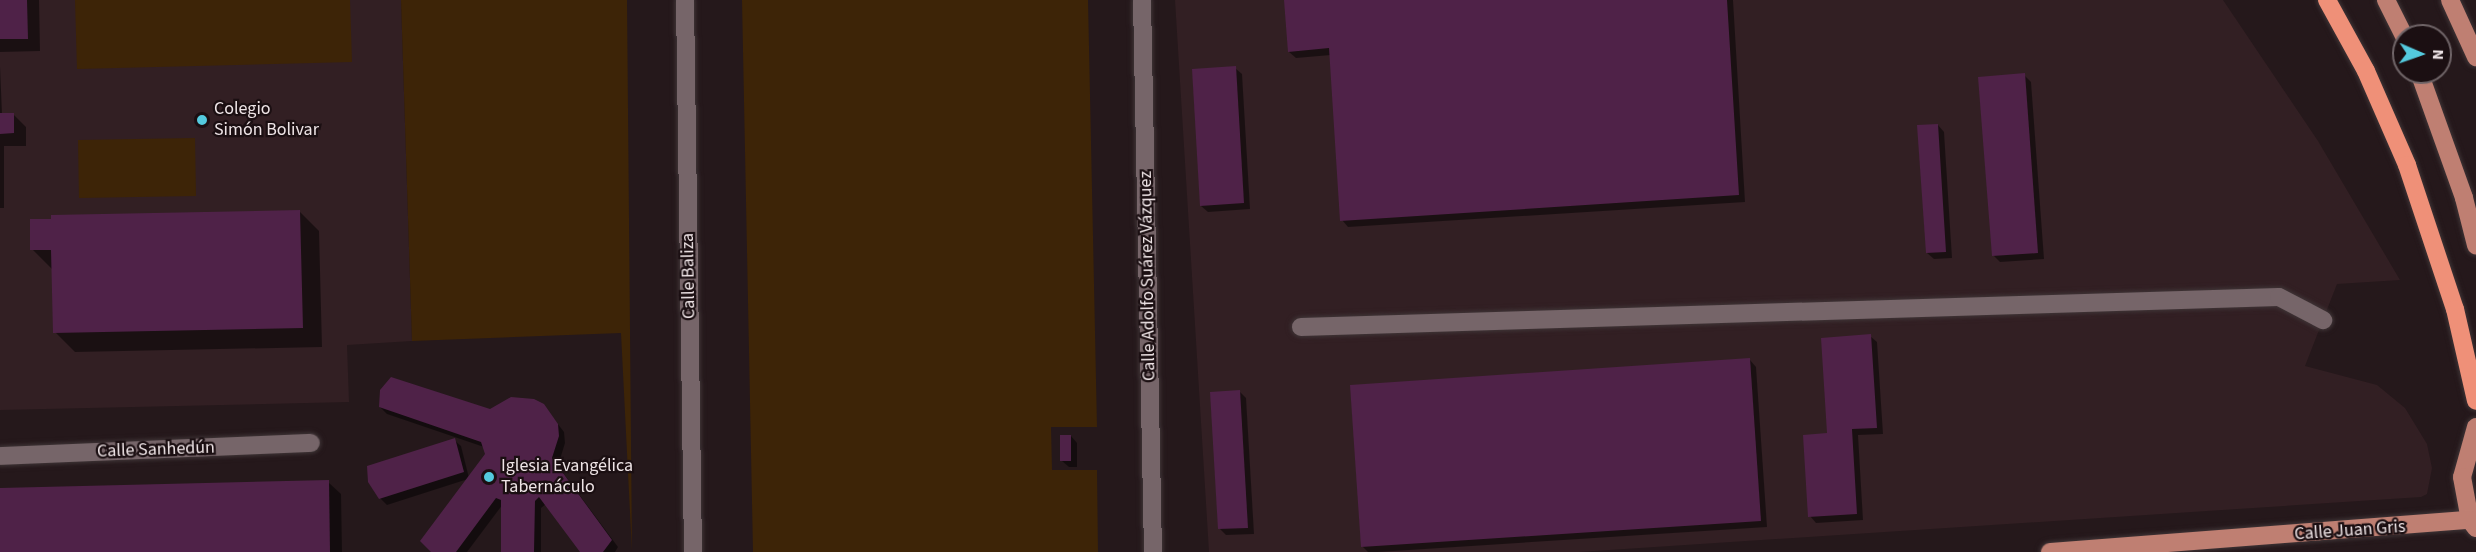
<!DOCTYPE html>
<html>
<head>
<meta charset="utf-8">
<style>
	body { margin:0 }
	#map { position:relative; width:2476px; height:552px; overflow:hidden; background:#25181b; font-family:"Source Sans 3",sans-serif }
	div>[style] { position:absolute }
	.built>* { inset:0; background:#321f23 }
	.green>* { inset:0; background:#3d2407 }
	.shadow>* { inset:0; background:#0007 }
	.building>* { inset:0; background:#4f2248 }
	.roads { filter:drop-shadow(0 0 2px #3f3537) drop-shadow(0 0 2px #3f3537) }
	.minor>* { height:18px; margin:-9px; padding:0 9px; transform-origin:9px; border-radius:9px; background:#766569 }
	.major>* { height:18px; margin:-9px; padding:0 9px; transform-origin:9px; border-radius:9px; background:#bf7f72 }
	.highway>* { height:18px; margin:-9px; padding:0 9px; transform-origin:9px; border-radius:9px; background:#ef9078 }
	.dots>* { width:16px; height:16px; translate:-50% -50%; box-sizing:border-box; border:3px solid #1b0f12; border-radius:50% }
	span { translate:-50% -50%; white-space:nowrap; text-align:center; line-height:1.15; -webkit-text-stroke:4.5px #1b0f12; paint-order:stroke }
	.poi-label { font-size:18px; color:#eee4e6 }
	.left { translate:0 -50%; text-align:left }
	.street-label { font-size:18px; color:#eee4e6 }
	.north { position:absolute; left:2392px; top:24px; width:60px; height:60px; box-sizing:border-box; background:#1b0f12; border:2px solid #6f6467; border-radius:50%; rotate:92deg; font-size:16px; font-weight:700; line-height:24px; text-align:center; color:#eee4e6 }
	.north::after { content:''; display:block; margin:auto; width:21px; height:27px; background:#54cade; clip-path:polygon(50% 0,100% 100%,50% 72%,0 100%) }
</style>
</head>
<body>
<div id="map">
	<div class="built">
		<div style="clip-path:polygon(0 0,401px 0,412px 341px,347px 345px,349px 402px,0 410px)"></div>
		<div style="clip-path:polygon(1175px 0,2223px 0,2318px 141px,2400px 280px,2337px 284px,2305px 366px,2377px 385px,2405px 408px,2427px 444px,2432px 468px,2427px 494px,2421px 497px,1579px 552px,1209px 552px)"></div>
	</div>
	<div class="green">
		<div style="clip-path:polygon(75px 0,350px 0,352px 62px,77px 69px)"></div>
		<div style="clip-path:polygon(401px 0,627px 0,632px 552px,621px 333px,412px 341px)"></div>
		<div style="clip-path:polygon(742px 0,1088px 0,1097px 427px,1051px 427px,1052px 470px,1097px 470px,1098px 552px,753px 552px)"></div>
		<div style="clip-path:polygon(195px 138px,196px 196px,79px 198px,78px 140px)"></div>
	</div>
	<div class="shadow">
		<div style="clip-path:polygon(0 0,39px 0,40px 51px,0 52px)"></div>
		<div style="clip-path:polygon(1285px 0,1733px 0,1745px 202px,1348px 227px,1342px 220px,1331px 55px,1296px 58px,1289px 52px)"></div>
		<div style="clip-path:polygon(0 66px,2px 114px,13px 114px,26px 127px,26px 146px,4px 146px,4px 208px,0 208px)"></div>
		<div style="clip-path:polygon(1235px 68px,1242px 74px,1250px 209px,1208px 212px,1201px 206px)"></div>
		<div style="clip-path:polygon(2024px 75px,2031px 82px,2044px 259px,2000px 262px,1993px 255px)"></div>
		<div style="clip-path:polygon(1938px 125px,1944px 132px,1952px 258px,1934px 259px,1927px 253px)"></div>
		<div style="clip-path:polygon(299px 211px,319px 231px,322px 347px,75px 352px,55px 332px,52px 269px,32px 249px)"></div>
		<div style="clip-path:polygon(1870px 336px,1877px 342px,1883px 434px,1858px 435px,1863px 520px,1816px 523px,1810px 516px)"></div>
		<div style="clip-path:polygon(1750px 360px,1756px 367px,1767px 527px,1378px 552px,1368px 552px,1362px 546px)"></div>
		<div style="clip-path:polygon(1240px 392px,1246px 398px,1254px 534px,1226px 535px,1220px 529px)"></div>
		<div style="clip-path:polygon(544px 406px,564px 432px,565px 443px,558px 466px,618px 547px,615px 552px,582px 552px,546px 504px,541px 508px,541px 552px,502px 552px,503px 504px,467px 552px,435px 552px,468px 479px,387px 505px,380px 498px,454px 440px,461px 446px,469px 478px,487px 454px,484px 447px,387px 414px,380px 407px,491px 411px)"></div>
		<div style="clip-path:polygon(1071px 436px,1077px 443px,1077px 467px,1069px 467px,1062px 461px)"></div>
		<div style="clip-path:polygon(328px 482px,341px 494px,342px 552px,0 552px,0 490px)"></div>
	</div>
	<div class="building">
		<div style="clip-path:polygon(0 0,27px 0,28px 39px,0 39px)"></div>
		<div style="clip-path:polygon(1284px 0,1727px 0,1739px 195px,1340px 221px,1329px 48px,1288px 52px)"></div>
		<div style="clip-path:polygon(1236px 66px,1244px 203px,1200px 206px,1192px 69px)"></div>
		<div style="clip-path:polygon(2025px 73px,2038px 253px,1992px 256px,1978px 77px)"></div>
		<div style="clip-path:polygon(0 113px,14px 113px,14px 133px,0 134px)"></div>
		<div style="clip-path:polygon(1938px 124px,1946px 252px,1926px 253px,1917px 125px)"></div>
		<div style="clip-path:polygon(300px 210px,303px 328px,53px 333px,51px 250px,30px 250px,30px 219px,51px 219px,51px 215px)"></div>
		<div style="clip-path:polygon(1871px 334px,1877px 428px,1852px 429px,1857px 514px,1808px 517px,1803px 435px,1827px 433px,1821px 338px)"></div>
		<div style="clip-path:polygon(1750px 358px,1761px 521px,1361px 547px,1350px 385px)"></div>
		<div style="clip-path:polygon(391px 377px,490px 409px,511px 397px,534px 399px,544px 404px,558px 424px,559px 436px,552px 458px,612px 540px,603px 552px,580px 552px,539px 497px,535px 501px,534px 552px,501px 552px,501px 500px,496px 498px,456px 552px,431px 552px,420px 541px,485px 454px,481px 442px,379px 407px,380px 390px)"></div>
		<div style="clip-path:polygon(1240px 390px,1248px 528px,1218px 529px,1210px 392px)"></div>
		<div style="clip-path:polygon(1060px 435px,1071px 435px,1071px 461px,1060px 461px)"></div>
		<div style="clip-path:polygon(455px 438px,464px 472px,379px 499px,368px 482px,367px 466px)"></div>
		<div style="clip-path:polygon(329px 480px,330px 552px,0 552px,0 488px)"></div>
	</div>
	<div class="roads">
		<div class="minor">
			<div style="left:685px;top:0;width:552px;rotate:89.17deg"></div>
			<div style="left:1142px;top:0;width:552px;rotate:88.86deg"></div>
			<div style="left:1301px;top:327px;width:978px;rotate:-1.76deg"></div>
			<div style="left:2279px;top:297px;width:50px;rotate:27.6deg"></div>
			<div style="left:0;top:456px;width:311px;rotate:-2.4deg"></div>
		</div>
		<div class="major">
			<div style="left:2386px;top:0;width:40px;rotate:63.4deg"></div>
			<div style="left:2450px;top:0;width:63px;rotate:65.5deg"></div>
			<div style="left:2419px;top:72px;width:134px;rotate:70.3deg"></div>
			<div style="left:2464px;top:198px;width:49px;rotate:75.7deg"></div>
			<div style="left:2476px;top:427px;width:52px;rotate:105.6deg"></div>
			<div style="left:2462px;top:477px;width:44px;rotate:79.5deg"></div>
			<div style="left:2470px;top:520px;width:10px;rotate:53deg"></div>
			<div style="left:2050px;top:552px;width:421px;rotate:-4.4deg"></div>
		</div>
		<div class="highway">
			<div style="left:2327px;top:0;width:81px;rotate:61.2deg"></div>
			<div style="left:2366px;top:71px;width:103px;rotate:66.4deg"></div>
			<div style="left:2407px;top:165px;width:152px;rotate:71.6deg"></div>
			<div style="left:2455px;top:309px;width:94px;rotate:77.1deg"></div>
		</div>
	</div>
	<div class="dots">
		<div style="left:202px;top:120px;background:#54cade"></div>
		<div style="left:489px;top:477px;background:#54cade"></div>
	</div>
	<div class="poi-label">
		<span class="left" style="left:214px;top:120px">Colegio<br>Simón Bolivar</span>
		<span class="left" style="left:501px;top:477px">Iglesia Evangélica<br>Tabernáculo</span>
	</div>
	<div class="street-label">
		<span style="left:689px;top:276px;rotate:-91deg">Calle Baliza</span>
		<span style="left:1148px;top:276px;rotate:-91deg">Calle Adolfo Suárez Vázquez</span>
		<span style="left:156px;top:450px;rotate:-2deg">Calle Sanhedún</span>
		<span style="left:2350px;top:531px;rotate:-4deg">Calle Juan Gris</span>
	</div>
	<div class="north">N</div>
</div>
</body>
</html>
